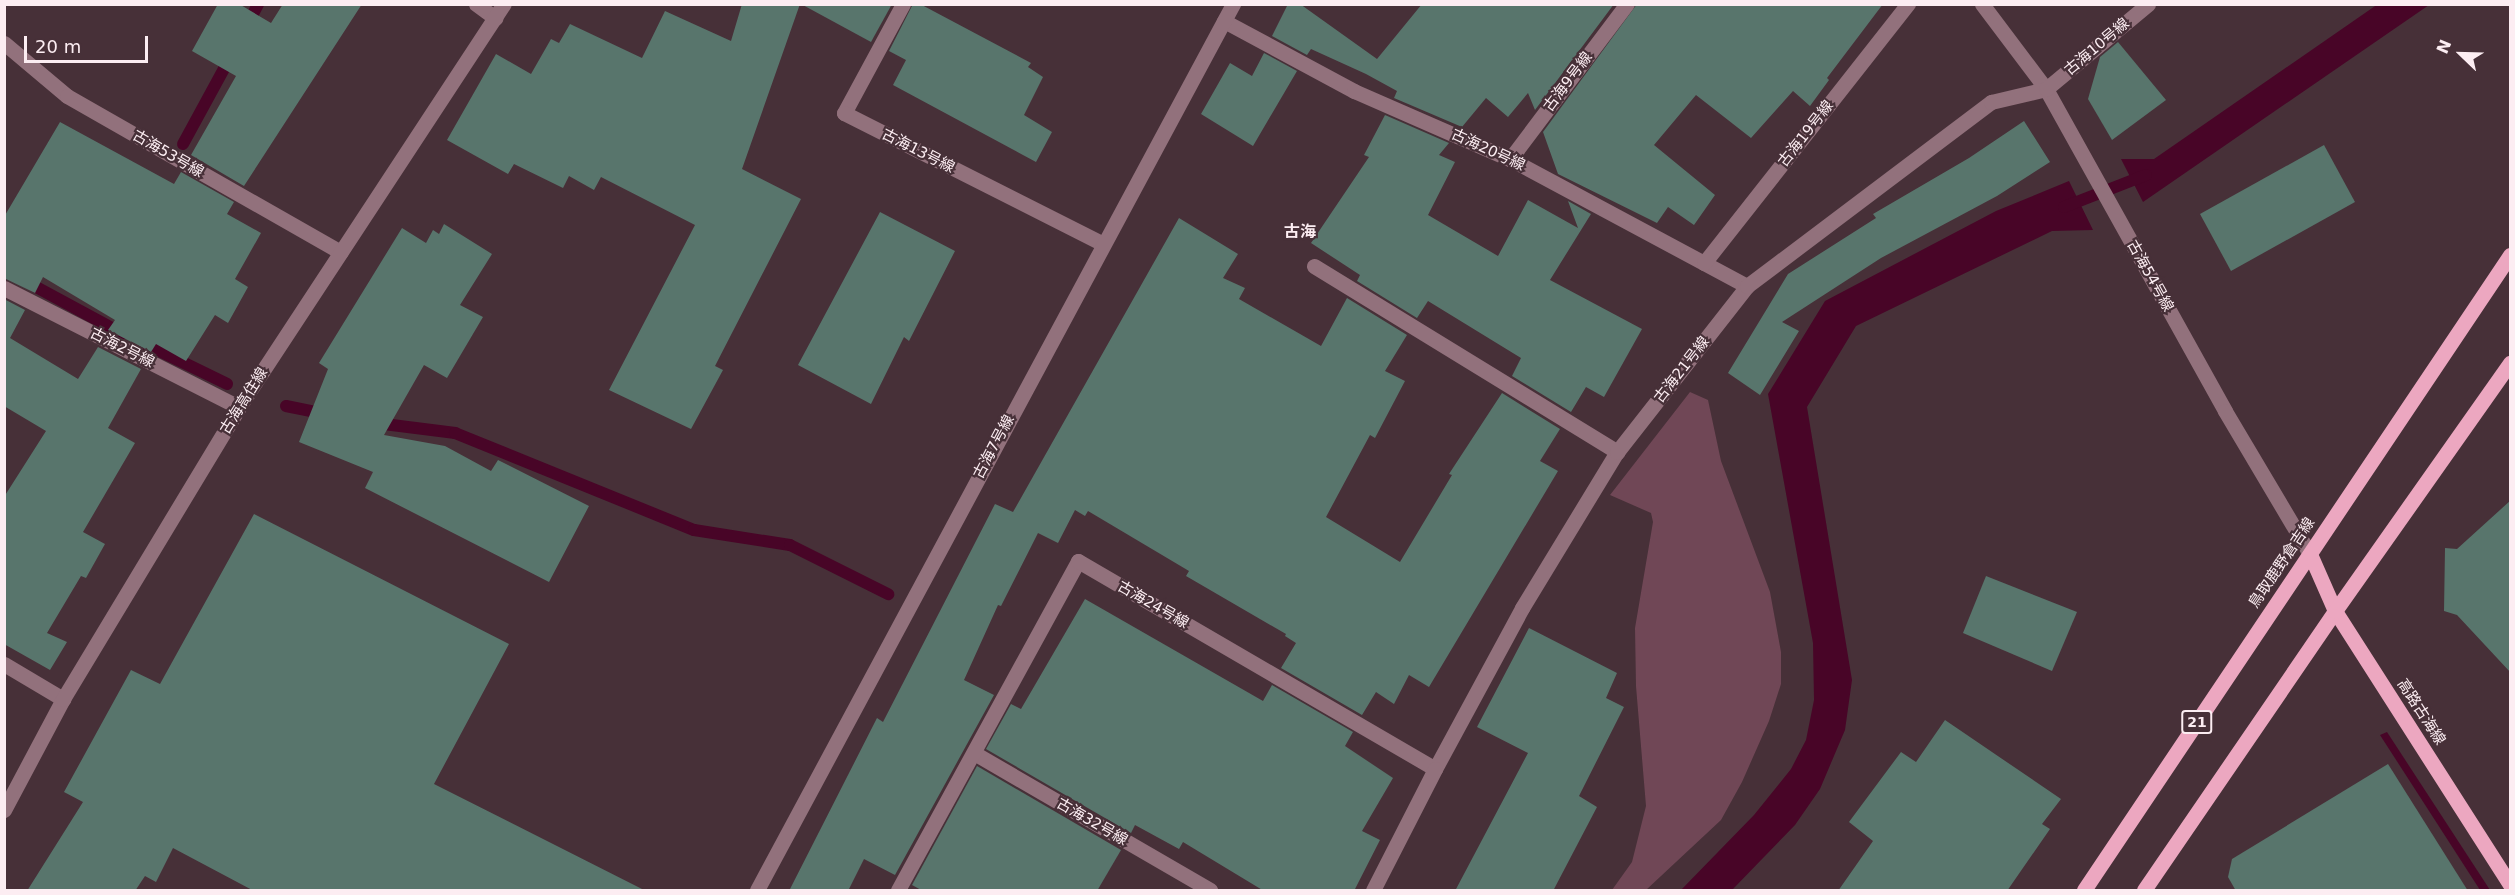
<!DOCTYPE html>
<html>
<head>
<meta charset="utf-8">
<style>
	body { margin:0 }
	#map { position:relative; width:2515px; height:895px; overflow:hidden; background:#473038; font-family:"DejaVu Sans","Noto Sans JP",sans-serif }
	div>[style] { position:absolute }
	.green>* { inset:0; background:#704756 }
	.water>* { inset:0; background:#480527 }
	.stream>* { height:12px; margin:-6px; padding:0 6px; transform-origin:6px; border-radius:6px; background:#480527 }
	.building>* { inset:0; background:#58756c }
	.minor>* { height:15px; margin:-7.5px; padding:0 7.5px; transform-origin:7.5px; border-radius:7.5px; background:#92717c }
	.major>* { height:15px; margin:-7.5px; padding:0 7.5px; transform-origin:7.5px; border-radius:7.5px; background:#eca7c0 }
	span { translate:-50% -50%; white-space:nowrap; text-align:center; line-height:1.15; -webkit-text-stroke:4.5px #473038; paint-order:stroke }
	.shield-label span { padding:2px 4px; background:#473038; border:2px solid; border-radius:4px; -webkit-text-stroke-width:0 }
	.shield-label { font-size:14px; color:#fcedf2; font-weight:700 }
	.street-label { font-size:15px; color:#fcedf2 }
	.neighbourhood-label { font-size:16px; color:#fcedf2; font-weight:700 }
	.frame { position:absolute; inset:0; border:6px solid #fcedf2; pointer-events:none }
	.north { position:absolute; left:2431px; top:24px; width:60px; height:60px; -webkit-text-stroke:4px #473038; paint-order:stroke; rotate:293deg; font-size:16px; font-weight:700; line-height:24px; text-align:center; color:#fcedf2 }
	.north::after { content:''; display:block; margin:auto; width:21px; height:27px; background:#fcedf2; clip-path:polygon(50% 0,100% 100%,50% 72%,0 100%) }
	.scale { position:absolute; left:24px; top:36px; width:124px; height:27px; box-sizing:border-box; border:3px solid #fcedf2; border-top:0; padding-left:8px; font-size:18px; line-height:21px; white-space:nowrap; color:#fcedf2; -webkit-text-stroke:4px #473038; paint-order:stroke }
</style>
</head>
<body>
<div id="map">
	<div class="green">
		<div style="clip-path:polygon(1690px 392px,1708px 400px,1721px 461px,1770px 592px,1781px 652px,1781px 684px,1769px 721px,1742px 782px,1721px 820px,1646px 890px,1612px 890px,1632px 862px,1646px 806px,1636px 686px,1635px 628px,1653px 522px,1651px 513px,1610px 495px)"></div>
	</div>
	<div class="water">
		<div style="clip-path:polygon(2378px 4px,2429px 5px,2143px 202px,2121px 159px,2154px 159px)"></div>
		<div style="clip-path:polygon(2069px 181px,2093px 230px,2052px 231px,1856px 326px,1807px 407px,1852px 680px,1845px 730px,1820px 789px,1795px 825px,1732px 890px,1681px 890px,1754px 815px,1791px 769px,1806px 740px,1814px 700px,1813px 643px,1768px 394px,1825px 301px,1996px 211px)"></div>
		<div style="clip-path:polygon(2387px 732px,2490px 890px,2480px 890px,2380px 735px)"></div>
	</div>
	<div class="stream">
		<div style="left:246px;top:27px;width:26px;rotate:-62deg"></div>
		<div style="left:183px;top:144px;width:100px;rotate:-61.4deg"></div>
		<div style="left:2064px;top:207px;width:88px;rotate:-21.3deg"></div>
		<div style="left:25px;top:281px;width:111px;rotate:28.4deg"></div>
		<div style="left:139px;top:341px;width:98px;rotate:26deg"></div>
		<div style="left:286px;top:406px;width:41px;rotate:11.3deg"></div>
		<div style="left:376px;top:423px;width:80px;rotate:7.2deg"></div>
		<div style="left:455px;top:433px;width:258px;rotate:22.1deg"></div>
		<div style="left:694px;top:530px;width:97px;rotate:8.9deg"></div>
		<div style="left:790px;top:545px;width:110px;rotate:26.6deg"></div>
	</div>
	<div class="building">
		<div style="clip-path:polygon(218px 4px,239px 4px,271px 23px,283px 4px,362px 4px,244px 186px,191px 155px,236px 76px,192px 51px)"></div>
		<div style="clip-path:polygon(742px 4px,800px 4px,742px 169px,801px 199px,715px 366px,723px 370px,691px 429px,609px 390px,695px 225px,601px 177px,594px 190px,569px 176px,563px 188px,514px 164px,508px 174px,447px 140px,496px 54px,531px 74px,551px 39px,559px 43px,570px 24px,642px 58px,665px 11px,731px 41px)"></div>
		<div style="clip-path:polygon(801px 4px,892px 4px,871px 42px)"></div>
		<div style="clip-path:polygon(913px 4px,920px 4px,1031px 63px,1028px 67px,1043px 77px,1024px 115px,1052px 132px,1036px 162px,893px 85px,906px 60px,889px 51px)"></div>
		<div style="clip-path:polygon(1288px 4px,1300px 4px,1377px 59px,1422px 4px,1614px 4px,1535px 110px,1528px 93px,1508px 117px,1486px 98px,1462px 127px,1394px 98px,1397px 91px,1366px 74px,1311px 49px,1307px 55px,1272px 36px)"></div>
		<div style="clip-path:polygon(1637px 4px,1883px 4px,1827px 78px,1829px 80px,1810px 106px,1793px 91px,1751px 138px,1696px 95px,1654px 145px,1715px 195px,1694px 225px,1668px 207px,1657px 223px,1558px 174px,1543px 132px)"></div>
		<div style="clip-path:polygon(2118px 42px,2166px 100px,2112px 140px,2088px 99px,2100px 57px)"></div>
		<div style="clip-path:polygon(1264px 53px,1297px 71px,1253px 146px,1201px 114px,1230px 63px,1252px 76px)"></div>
		<div style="clip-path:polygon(1385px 115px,1449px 143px,1439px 155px,1455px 162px,1428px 215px,1498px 256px,1528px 200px,1578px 228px,1568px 201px,1591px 214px,1550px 280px,1642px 329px,1604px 397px,1586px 387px,1571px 412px,1512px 376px,1521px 358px,1428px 301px,1417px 318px,1357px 281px,1360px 275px,1311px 243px,1369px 157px,1364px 155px)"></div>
		<div style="clip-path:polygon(2024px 121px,2050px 162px,1997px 196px,1881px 258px,1782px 322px,1799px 331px,1760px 395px,1728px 373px,1788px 274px,1876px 218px,1873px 214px,1969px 158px)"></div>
		<div style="clip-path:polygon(60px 122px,174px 184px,181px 172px,234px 202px,227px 214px,261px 233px,235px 279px,248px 287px,228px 323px,215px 315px,186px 361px,156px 344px,151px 352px,108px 330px,115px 320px,43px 277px,35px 293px,4px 278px,4px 217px)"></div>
		<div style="clip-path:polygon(2324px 145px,2355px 202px,2231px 271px,2200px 214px)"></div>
		<div style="clip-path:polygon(880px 212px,955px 251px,909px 341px,904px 337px,871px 404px,798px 365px)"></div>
		<div style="clip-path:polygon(1179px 218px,1238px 254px,1223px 278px,1245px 288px,1239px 299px,1321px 346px,1347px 298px,1407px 335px,1385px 371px,1405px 381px,1375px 438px,1370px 435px,1326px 517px,1400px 562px,1452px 475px,1449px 474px,1502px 393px,1560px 429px,1540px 461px,1558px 471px,1429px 687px,1409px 675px,1394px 704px,1376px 692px,1362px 715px,1281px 668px,1296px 643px,1285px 636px,1286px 634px,1186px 576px,1189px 571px,1088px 511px,1085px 516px,1075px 510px,1058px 543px,1038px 533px,1001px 606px,998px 605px,964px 680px,994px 695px,895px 875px,864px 859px,848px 891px,789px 891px,877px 718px,883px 722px,995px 504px,1013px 512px)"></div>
		<div style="clip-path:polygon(444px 224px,492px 254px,460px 305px,483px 317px,447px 378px,424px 365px,384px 435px,445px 446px,491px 471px,498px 460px,589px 506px,549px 582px,365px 488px,373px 472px,299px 442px,328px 369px,319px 363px,402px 228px,426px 243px,433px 230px,439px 234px)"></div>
		<div style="clip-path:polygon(4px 299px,25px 310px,10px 338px,78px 379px,98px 347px,141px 369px,108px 428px,135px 443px,83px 532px,105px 544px,86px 578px,81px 576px,47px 633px,67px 642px,50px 670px,4px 644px,4px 497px,46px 431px,4px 406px)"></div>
		<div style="clip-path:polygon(2511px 500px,2511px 673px,2457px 615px,2444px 611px,2445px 548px,2457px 549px)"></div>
		<div style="clip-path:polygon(254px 514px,509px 644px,434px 784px,646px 891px,254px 891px,173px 848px,156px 882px,145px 876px,135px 891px,27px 891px,83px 802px,64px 792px,131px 670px,160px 684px)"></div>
		<div style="clip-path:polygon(1986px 576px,2077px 612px,2052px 671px,1963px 633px)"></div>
		<div style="clip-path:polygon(1085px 599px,1263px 701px,1272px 685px,1353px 732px,1345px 746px,1393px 778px,1362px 831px,1380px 840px,1354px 891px,1264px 891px,1183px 842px,1179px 849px,1135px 825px,1131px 833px,986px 749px,1011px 704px,1021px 709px)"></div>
		<div style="clip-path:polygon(1529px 628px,1617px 673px,1606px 698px,1624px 707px,1579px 796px,1597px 807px,1553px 891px,1455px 891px,1528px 753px,1477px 727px)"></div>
		<div style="clip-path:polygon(1945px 720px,2061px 799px,2042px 824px,2050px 829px,2007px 891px,1838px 891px,1873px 841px,1849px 822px,1901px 752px,1916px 762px)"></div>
		<div style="clip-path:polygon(2388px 764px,2468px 891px,2236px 891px,2228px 877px,2232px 859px)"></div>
		<div style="clip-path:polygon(977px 766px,1121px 850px,1097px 891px,923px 891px,912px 885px)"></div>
	</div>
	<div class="minor">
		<div style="left:476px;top:4px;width:24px;rotate:36deg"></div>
		<div style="left:903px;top:4px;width:124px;rotate:118.4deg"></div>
		<div style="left:844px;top:113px;width:290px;rotate:26.8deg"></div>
		<div style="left:1982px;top:4px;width:106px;rotate:53deg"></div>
		<div style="left:2046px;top:89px;width:368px;rotate:60.9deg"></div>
		<div style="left:2225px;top:411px;width:166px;rotate:59.3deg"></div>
		<div style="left:1224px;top:21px;width:148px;rotate:28.3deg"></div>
		<div style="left:1354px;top:91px;width:170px;rotate:23.6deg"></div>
		<div style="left:1510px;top:159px;width:269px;rotate:28.2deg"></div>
		<div style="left:4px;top:43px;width:82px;rotate:40.1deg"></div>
		<div style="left:67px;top:96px;width:315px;rotate:29.7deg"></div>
		<div style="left:1510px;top:159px;width:194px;rotate:-53deg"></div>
		<div style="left:1704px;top:263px;width:330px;rotate:-51.8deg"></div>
		<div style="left:1314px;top:266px;width:356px;rotate:31.5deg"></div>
		<div style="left:4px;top:288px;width:263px;rotate:26.9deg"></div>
		<div style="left:4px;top:664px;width:69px;rotate:30.7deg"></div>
		<div style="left:974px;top:753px;width:273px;rotate:30.1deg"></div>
		<div style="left:1435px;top:769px;width:183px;rotate:-61.6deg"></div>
		<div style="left:1522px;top:608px;width:183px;rotate:-58.7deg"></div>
		<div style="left:1617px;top:452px;width:211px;rotate:-51.9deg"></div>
		<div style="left:1747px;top:286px;width:306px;rotate:-37deg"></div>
		<div style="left:1991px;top:102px;width:57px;rotate:-13.3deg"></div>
		<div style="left:2046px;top:89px;width:133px;rotate:-39.8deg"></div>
		<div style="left:4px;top:810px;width:126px;rotate:-62deg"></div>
		<div style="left:63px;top:699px;width:341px;rotate:-58.9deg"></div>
		<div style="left:239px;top:407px;width:482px;rotate:-56.7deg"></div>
		<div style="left:757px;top:890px;width:1006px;rotate:-61.75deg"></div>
		<div style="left:898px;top:890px;width:375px;rotate:-61.3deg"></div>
		<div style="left:1078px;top:561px;width:413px;rotate:30.2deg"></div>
		<div style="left:1435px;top:769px;width:136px;rotate:117.1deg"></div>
	</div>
	<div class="major">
		<div style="left:2310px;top:554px;width:62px;rotate:66.3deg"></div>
		<div style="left:2335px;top:611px;width:325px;rotate:57.4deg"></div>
		<div style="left:2084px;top:890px;width:765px;rotate:-56.14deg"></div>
		<div style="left:2144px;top:890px;width:338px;rotate:-55.6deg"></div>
		<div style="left:2335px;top:611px;width:304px;rotate:-54.8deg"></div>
	</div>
	<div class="shield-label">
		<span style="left:2197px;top:722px">21</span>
	</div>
	<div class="street-label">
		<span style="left:2097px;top:47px;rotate:-40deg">古海10号線</span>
		<span style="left:1568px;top:82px;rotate:-53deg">古海9号線</span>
		<span style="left:1806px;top:134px;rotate:-52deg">古海19号線</span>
		<span style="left:1488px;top:150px;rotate:25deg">古海20号線</span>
		<span style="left:918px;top:151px;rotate:27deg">古海13号線</span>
		<span style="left:168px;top:154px;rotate:30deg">古海53号線</span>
		<span style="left:2150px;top:276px;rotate:61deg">古海54号線</span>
		<span style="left:122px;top:348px;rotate:27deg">古海2号線</span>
		<span style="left:1682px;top:370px;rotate:-52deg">古海21号線</span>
		<span style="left:244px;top:401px;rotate:-58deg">古海高住線</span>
		<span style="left:994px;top:447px;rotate:-62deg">古海7号線</span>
		<span style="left:2282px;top:563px;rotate:-56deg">鳥取鹿野倉吉線</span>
		<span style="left:1153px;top:605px;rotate:30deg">古海24号線</span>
		<span style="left:2421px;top:712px;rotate:57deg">高路古海線</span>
		<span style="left:1092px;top:822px;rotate:30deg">古海32号線</span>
	</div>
	<div class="neighbourhood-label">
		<span style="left:1300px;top:232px">古海</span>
	</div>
	<div class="frame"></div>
	<div class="north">N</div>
	<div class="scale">20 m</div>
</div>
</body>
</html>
